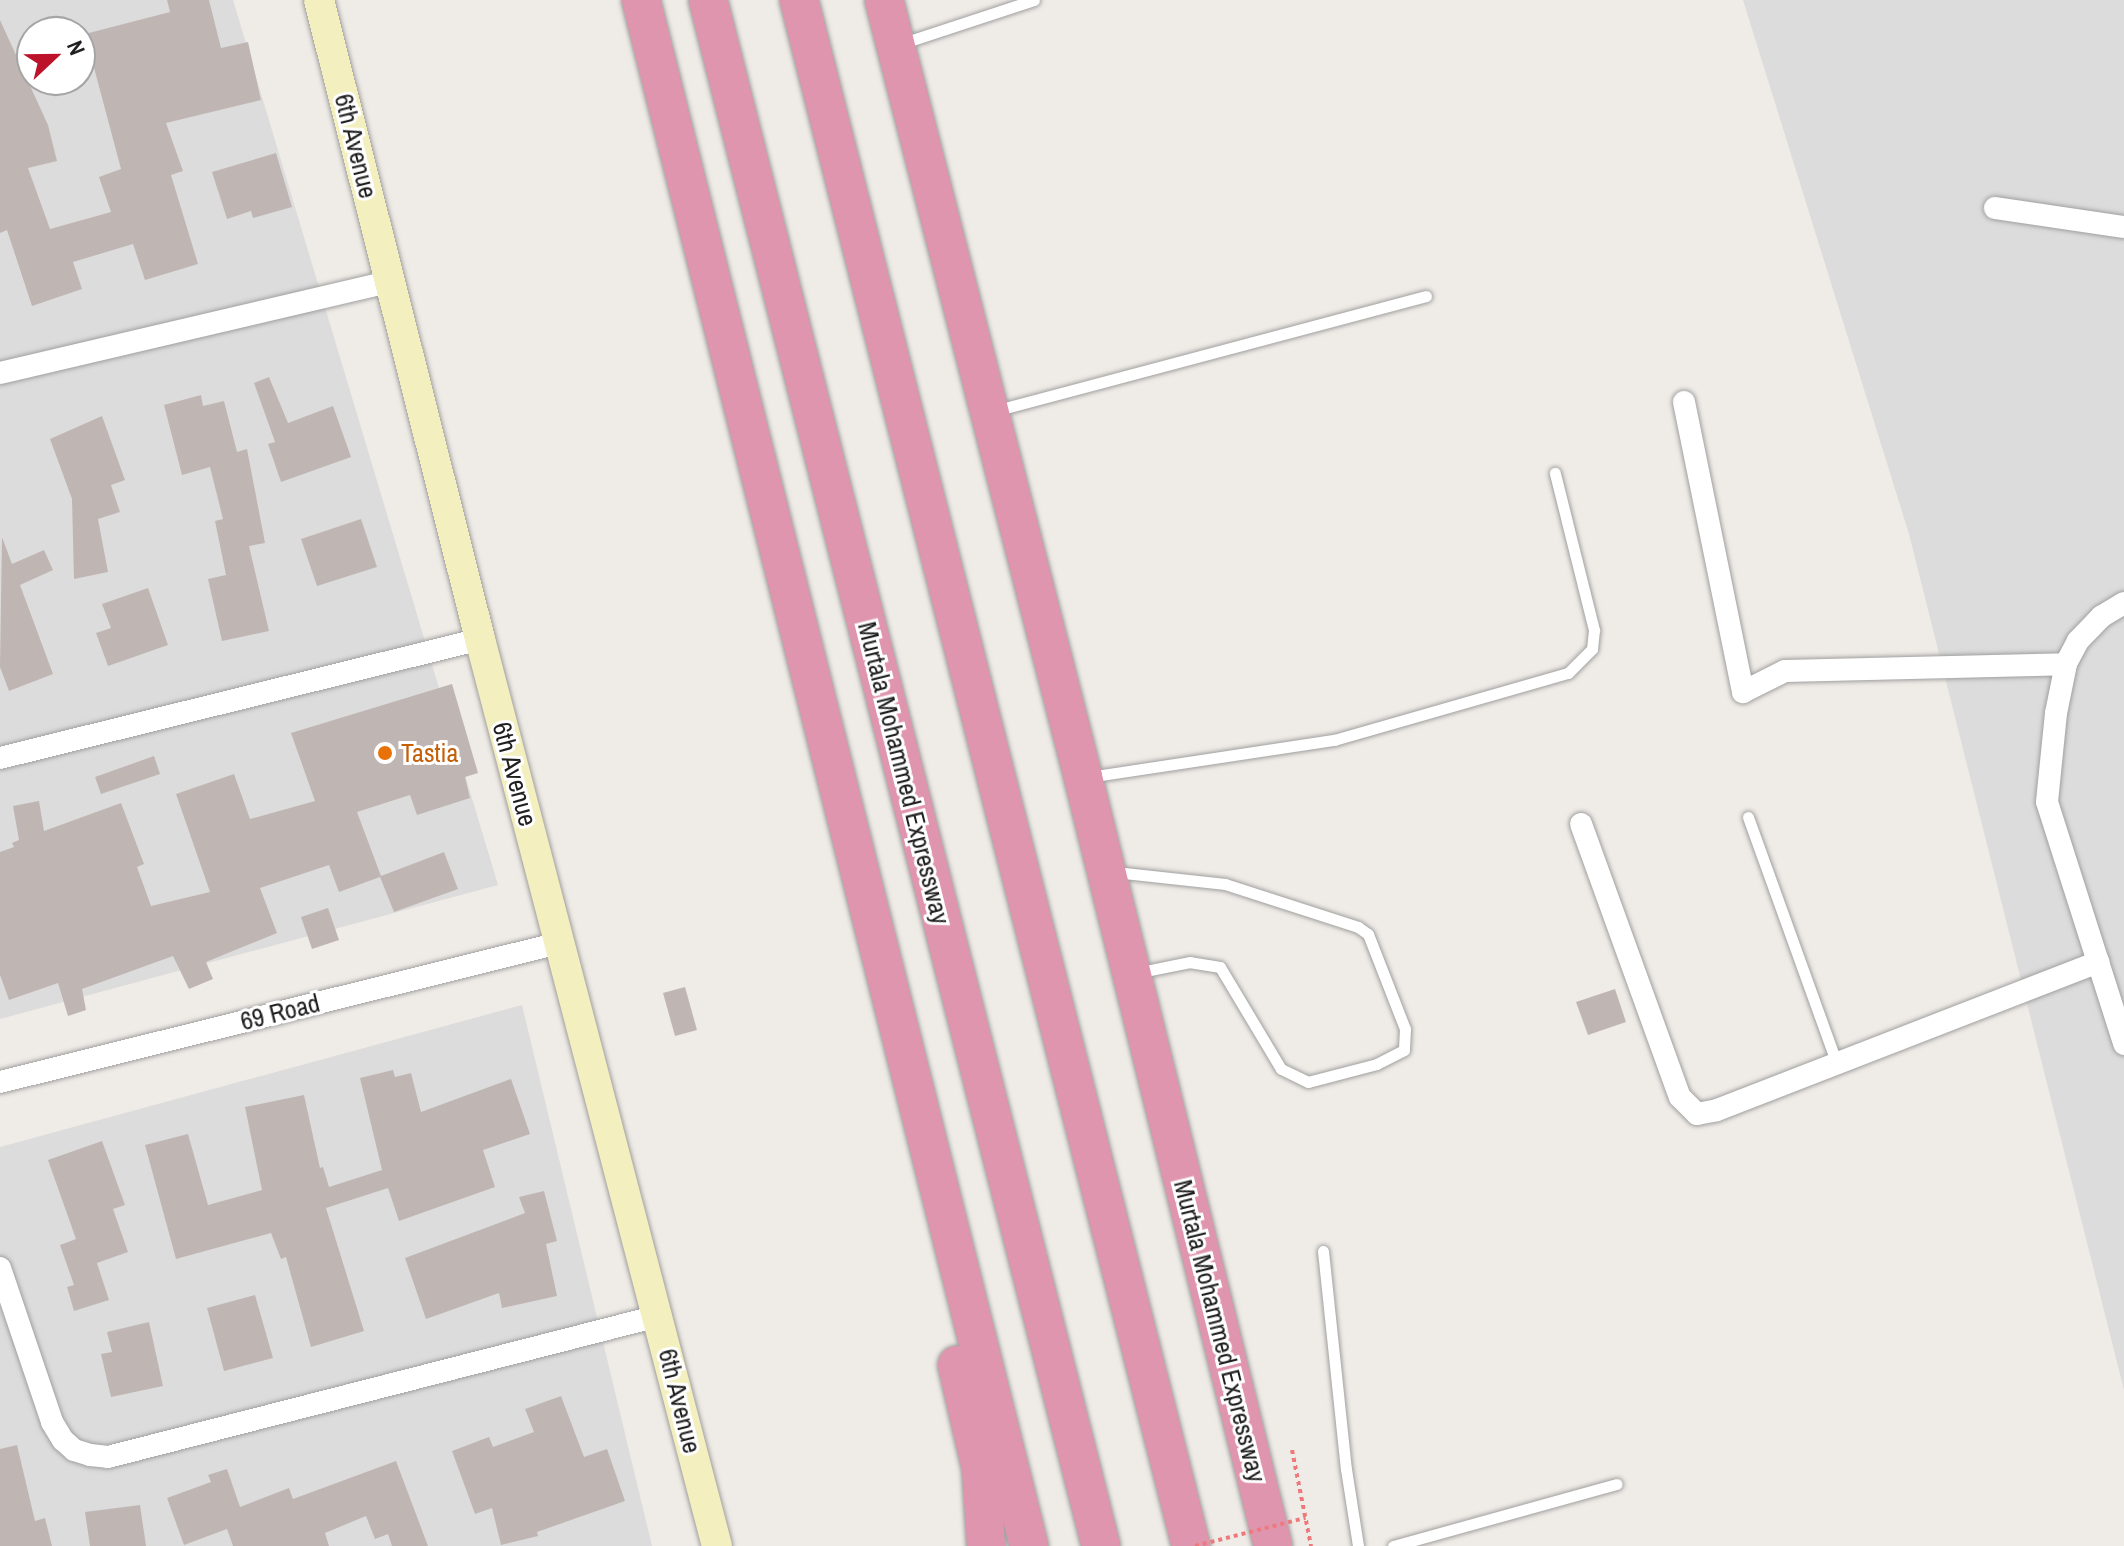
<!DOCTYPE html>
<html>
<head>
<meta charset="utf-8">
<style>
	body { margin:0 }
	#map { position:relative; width:2124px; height:1546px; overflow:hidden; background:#efebe6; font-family:"Archivo Narrow",sans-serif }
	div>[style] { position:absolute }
	.residential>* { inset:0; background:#dddcdc }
	.building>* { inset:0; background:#bfb6b3 }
	.path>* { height:4px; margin-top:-2px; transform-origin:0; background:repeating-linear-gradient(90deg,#ed797d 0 4px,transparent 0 8px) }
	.roads { filter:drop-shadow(0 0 2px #a0a0a0) drop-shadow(0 0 2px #a0a0a0) }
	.lane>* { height:11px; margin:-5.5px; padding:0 5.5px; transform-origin:5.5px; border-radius:5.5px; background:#fff }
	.street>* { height:22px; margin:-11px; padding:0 11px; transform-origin:11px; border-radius:11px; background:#fff }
	.secondary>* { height:30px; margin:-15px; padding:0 15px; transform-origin:15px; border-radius:15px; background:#f4efbf }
	.highway>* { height:38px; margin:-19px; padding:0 19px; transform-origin:19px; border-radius:19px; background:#df95ad }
	.path-bridge>* { height:4px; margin-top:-2px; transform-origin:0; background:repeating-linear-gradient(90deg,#ed797d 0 4px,transparent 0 8px) }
	.dots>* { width:22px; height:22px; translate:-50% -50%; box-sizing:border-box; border:4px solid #fff; border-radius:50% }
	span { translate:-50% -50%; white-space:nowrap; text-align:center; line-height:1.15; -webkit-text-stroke:6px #fff; paint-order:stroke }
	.street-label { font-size:26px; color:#1f1f1f }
	.food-label { font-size:26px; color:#c56008 }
	.left { translate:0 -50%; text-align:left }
	.north { position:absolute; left:16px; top:16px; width:80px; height:80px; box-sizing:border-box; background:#fff; border:2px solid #a5a5a5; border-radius:50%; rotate:68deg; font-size:22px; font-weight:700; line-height:32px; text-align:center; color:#1f1f1f }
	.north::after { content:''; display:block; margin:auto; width:28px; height:36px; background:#bc122a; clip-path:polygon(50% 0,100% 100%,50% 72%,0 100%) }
</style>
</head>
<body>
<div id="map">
	<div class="residential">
		<div style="clip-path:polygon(evenodd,0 0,233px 0,498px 885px,0 1019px,0 0,32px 32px,80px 32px,80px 80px,32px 80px,32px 32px)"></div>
		<div style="clip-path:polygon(1743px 0,2124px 0,2124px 1390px,1909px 534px)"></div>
		<div style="clip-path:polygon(522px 1005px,652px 1546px,0 1546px,0 1147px)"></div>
	</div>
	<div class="building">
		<div style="clip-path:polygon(167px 0,209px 0,221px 48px,248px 42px,261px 100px,166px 123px,183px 171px,171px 175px,198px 264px,145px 280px,133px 244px,73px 262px,82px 289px,32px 306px,7px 230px,0 233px,0 20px,48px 125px,57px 161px,28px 168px,50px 229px,111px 212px,99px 177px,121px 169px,85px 34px,170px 12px)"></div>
		<div style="clip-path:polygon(276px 153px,292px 207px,253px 218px,251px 211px,227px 219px,212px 172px)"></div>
		<div style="clip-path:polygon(269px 377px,288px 423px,333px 406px,351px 457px,281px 482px,268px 444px,275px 442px,254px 383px)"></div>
		<div style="clip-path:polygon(201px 395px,203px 406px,224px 401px,237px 452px,247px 449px,265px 543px,249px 546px,269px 631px,222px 641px,208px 579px,226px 575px,215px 521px,223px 519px,210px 467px,182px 475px,164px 405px)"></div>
		<div style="clip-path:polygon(102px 416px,125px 480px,111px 485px,120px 512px,98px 519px,108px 572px,74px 579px,72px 499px,50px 439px)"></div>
		<div style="clip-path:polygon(361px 519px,377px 567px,317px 586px,301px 539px)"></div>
		<div style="clip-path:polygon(2px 537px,12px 564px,44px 550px,53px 570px,20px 585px,53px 674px,9px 691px,0 667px)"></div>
		<div style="clip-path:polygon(148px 588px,168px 645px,108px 666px,96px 633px,111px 628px,102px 604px)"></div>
		<div style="clip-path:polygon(452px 684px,478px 773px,465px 777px,470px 798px,417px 815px,410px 795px,357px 812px,381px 876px,444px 852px,458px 889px,394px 912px,380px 877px,339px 892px,329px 865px,260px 888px,277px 933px,206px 962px,213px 979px,189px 989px,173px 956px,82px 989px,86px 1010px,68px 1016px,58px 983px,9px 1000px,0 975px,0 852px,14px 847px,12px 843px,19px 840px,13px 806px,39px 801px,44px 831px,121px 803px,144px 864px,137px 867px,151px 906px,210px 892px,176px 794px,234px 774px,250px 819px,315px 801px,291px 733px)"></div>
		<div style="clip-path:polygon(154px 756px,160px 774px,101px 794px,95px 777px)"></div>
		<div style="clip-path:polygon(328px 908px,339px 940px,312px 949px,301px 917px)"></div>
		<div style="clip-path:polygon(685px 987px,697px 1030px,675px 1036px,663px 993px)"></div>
		<div style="clip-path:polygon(1615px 989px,1626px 1022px,1588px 1035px,1576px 1002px)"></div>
		<div style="clip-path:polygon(393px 1070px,395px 1077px,411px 1073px,421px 1112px,511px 1079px,530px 1134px,483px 1150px,495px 1187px,399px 1221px,388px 1188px,326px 1208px,364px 1331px,311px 1347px,286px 1257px,281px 1259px,271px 1233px,176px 1259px,145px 1145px,188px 1134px,208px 1205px,262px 1190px,245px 1107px,304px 1095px,320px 1168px,323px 1167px,329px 1187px,382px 1170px,360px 1078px)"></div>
		<div style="clip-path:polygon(102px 1141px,125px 1205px,113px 1209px,128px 1252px,97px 1263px,109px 1300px,74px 1311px,67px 1287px,74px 1285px,60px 1245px,76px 1239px,48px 1160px)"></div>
		<div style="clip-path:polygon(544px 1191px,557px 1241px,546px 1244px,557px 1296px,502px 1308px,499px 1293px,426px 1319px,405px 1258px,525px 1213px,519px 1197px)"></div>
		<div style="clip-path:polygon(255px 1295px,273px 1358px,224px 1371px,207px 1308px)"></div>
		<div style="clip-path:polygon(149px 1322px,163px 1386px,111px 1397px,101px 1354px,112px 1352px,107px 1332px)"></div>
		<div style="clip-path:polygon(561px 1396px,584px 1457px,607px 1449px,625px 1501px,537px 1532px,538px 1536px,501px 1545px,492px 1508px,475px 1514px,452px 1451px,489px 1437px,493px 1447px,534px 1432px,525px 1409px)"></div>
		<div style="clip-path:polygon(17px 1445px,35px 1521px,45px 1518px,52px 1546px,0 1546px,0 1449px)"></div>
		<div style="clip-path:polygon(396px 1461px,428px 1546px,392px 1546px,388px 1534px,375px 1539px,366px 1516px,325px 1533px,329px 1546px,233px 1546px,227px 1529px,184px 1545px,167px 1498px,211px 1482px,208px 1475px,227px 1469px,240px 1507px,289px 1488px,293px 1499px)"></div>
		<div style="clip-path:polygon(140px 1505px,146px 1546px,90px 1546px,85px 1512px)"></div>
	</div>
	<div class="path">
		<div style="left:1292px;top:1450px;width:98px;rotate:78.8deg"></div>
	</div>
	<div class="roads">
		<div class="lane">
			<div style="left:900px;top:44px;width:141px;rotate:-18.2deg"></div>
			<div style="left:994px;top:411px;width:447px;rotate:-14.9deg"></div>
			<div style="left:1088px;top:777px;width:249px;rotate:-8.6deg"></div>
			<div style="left:1334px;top:740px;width:243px;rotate:-16deg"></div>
			<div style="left:1568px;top:673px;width:34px;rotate:-45deg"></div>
			<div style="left:1592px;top:649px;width:19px;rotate:-84deg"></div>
			<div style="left:1594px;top:630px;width:162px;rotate:-104deg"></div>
			<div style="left:1748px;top:817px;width:263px;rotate:70.2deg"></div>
			<div style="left:1115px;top:872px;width:111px;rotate:6.2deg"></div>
			<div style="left:1225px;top:884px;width:140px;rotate:17.9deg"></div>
			<div style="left:1358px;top:927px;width:12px;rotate:35deg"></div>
			<div style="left:1368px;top:934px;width:102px;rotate:68.7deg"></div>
			<div style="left:1405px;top:1029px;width:21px;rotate:93deg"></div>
			<div style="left:1404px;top:1050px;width:30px;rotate:153deg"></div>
			<div style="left:1377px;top:1064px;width:71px;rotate:165.4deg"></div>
			<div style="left:1308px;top:1082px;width:30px;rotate:-154deg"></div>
			<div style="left:1281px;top:1069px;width:119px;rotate:-120.9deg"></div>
			<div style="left:1220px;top:967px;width:30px;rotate:-171deg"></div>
			<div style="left:1190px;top:962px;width:55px;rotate:168.5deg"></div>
			<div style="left:1323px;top:1251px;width:219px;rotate:84deg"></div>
			<div style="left:1346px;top:1469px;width:78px;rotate:81.1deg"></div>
			<div style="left:1393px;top:1546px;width:232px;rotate:-15.5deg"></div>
		</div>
		<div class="street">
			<div style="left:1995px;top:208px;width:130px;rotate:8.4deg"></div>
			<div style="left:0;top:373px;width:402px;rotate:-13.2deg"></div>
			<div style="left:1684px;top:402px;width:296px;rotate:78.5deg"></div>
			<div style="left:1743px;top:692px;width:47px;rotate:-26.6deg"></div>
			<div style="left:1785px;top:671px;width:281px;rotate:-1.4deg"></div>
			<div style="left:2124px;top:603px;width:26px;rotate:149deg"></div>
			<div style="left:2102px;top:616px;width:35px;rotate:134deg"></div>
			<div style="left:2078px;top:641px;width:26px;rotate:118deg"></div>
			<div style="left:2066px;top:664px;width:50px;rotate:101.5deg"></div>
			<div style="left:2056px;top:713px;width:89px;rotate:95.8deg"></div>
			<div style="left:2047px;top:802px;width:254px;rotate:72.3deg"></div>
			<div style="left:0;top:758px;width:495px;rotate:-13.9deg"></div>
			<div style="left:1581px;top:824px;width:290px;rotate:70.1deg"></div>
			<div style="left:1680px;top:1097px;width:24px;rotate:45deg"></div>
			<div style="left:1697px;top:1114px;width:20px;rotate:-11deg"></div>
			<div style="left:1717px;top:1110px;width:409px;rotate:-21.2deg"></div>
			<div style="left:0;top:1082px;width:576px;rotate:-13.96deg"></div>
			<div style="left:0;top:1268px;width:163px;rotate:71.3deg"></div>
			<div style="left:52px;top:1422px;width:21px;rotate:59deg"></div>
			<div style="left:63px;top:1440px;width:15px;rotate:42deg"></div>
			<div style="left:74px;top:1450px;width:17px;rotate:17deg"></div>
			<div style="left:90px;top:1455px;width:18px;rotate:6deg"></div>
			<div style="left:108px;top:1457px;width:568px;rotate:-14.38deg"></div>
		</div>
		<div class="secondary">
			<div style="left:319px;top:0;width:659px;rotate:75.86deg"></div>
			<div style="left:480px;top:639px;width:937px;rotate:75.36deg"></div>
		</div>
		<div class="highway">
			<div style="left:641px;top:0;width:1594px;rotate:75.91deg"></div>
			<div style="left:708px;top:0;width:1595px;rotate:75.74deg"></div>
			<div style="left:799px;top:0;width:1595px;rotate:75.77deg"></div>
			<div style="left:884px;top:0;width:802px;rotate:75.63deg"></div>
			<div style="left:1083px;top:777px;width:792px;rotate:76.12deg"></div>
			<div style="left:957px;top:1365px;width:106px;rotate:76.9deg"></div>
			<div style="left:981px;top:1468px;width:78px;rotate:86.3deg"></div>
		</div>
	</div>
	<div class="path-bridge">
		<div style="left:1195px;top:1546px;width:114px;rotate:-14.3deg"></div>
	</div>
	<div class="dots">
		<div style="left:385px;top:753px;background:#e8710a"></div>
	</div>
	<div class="street-label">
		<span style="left:356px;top:146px;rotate:76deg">6th Avenue</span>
		<span style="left:904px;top:773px;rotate:76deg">Murtala Mohammed Expressway</span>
		<span style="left:515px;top:774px;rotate:75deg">6th Avenue</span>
		<span style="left:280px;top:1012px;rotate:-14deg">69 Road</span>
		<span style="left:1220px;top:1331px;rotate:76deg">Murtala Mohammed Expressway</span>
		<span style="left:680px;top:1401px;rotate:76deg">6th Avenue</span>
	</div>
	<div class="food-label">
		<span class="left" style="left:401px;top:753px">Tastia</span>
	</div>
	<div class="north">N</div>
</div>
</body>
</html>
